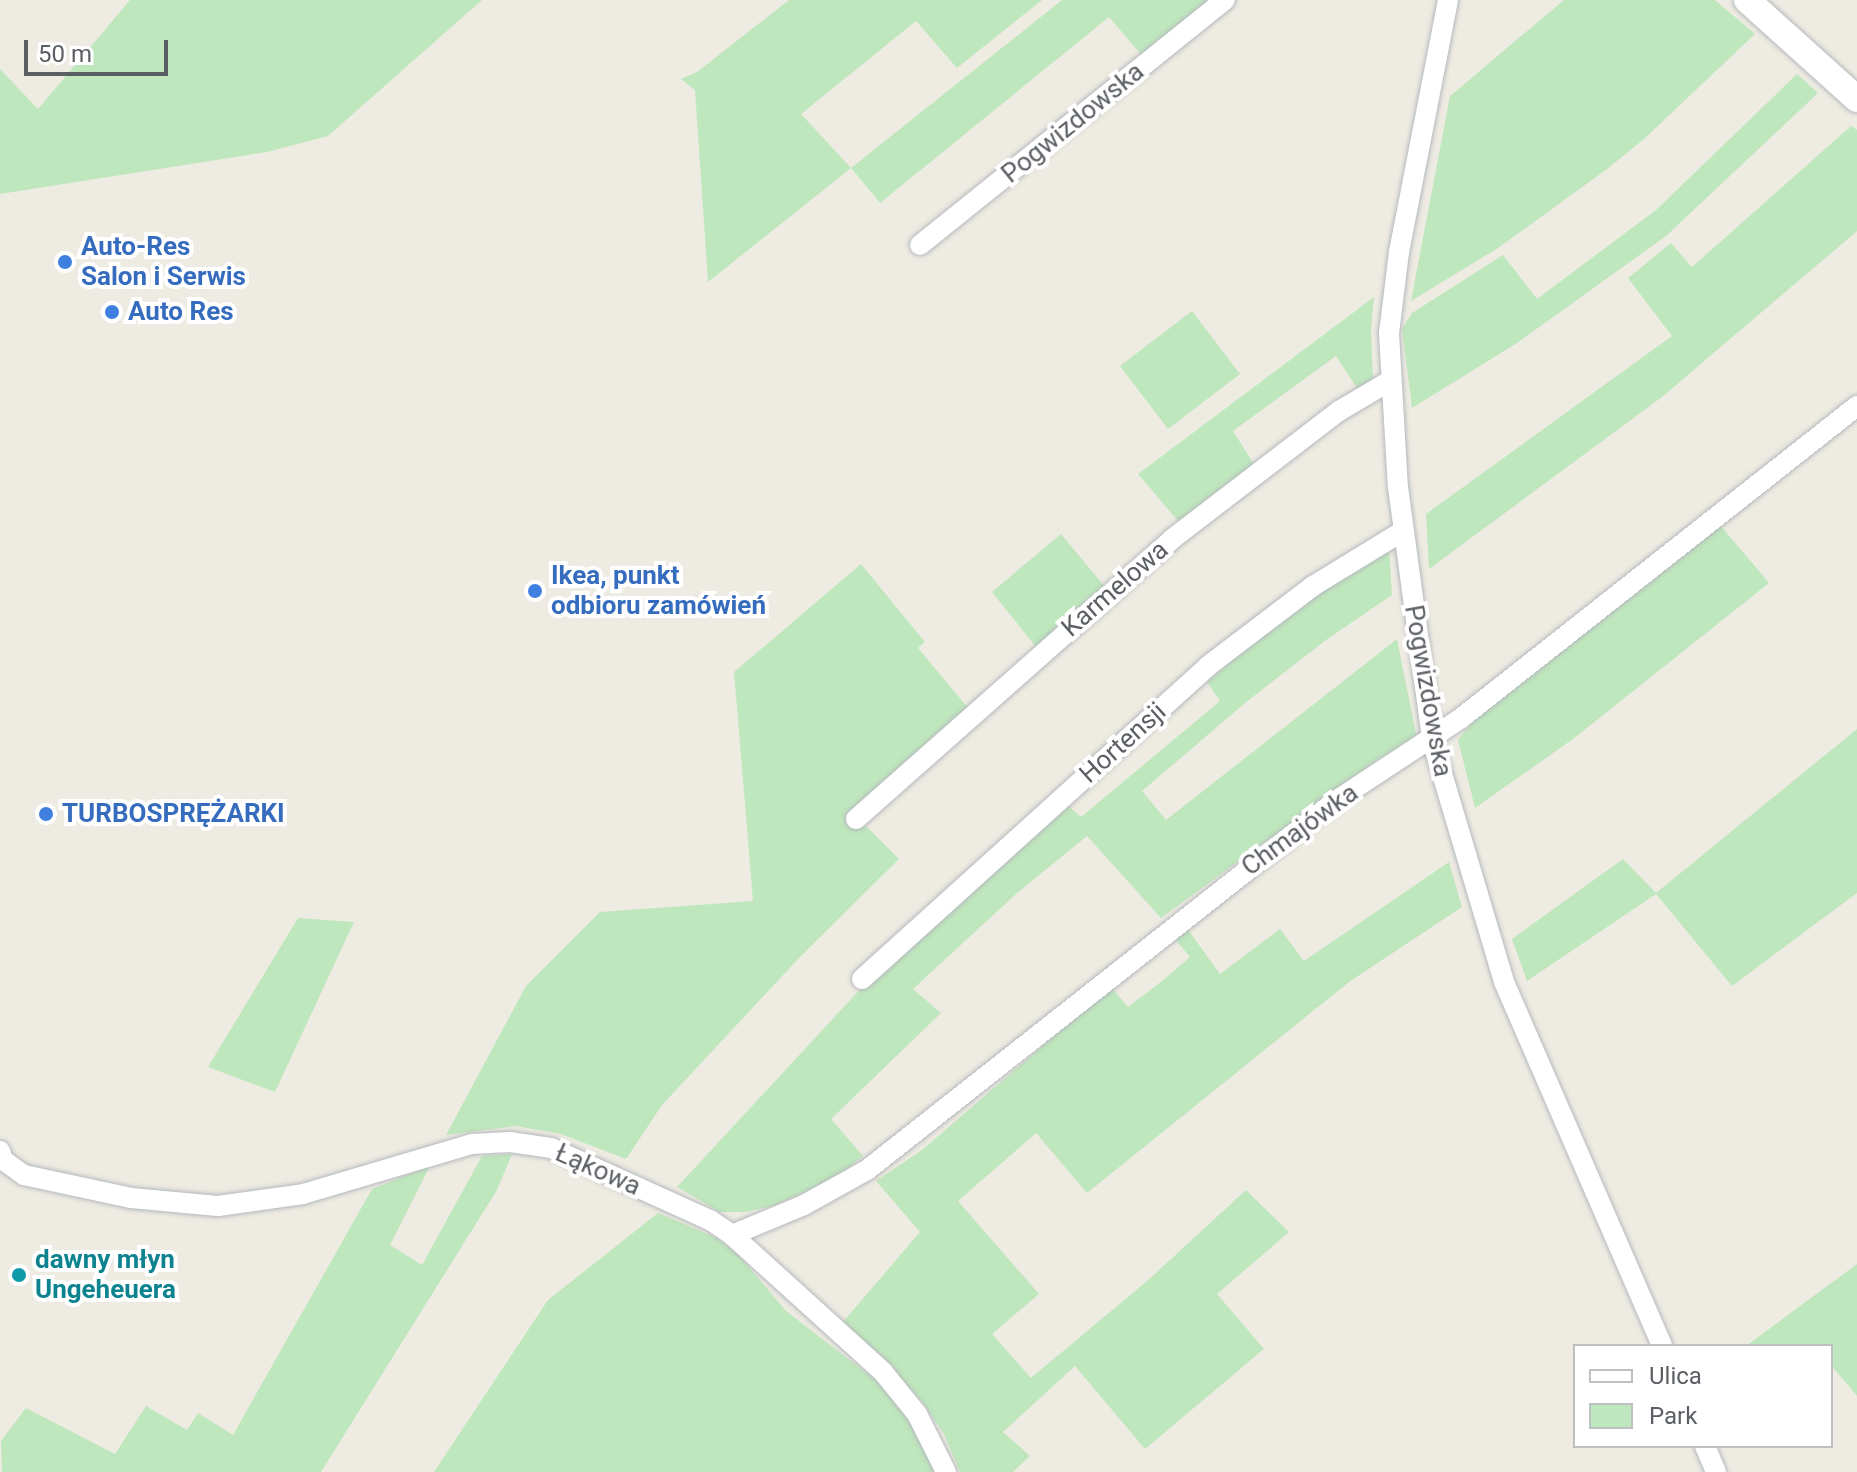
<!DOCTYPE html>
<html>
<head>
<meta charset="utf-8">
<style>
	body { margin:0 }
	#map { position:relative; width:1857px; height:1472px; overflow:hidden; background:#eeebe2; font-family:Roboto,sans-serif }
	div>[style] { position:absolute }
	.green>* { inset:0; background:#bfe7bd }
	.roads { filter:drop-shadow(0 0 2px #b5b9bd) drop-shadow(0 0 2px #b5b9bd) }
	.minor>* { height:20px; margin:-10px; padding:0 10px; transform-origin:10px; border-radius:10px; background:#fff }
	.tertiary>* { height:26px; margin:-13px; padding:0 13px; transform-origin:13px; border-radius:13px; background:#fff }
	.dots>* { width:22px; height:22px; translate:-50% -50%; box-sizing:border-box; border:4px solid #fff; border-radius:50% }
	span { translate:-50% -50%; white-space:nowrap; text-align:center; line-height:1.15; -webkit-text-stroke:8px #fff; paint-order:stroke }
	.street-label { font-size:26px; color:#5b5f64 }
	.shop-label { font-size:26px; color:#366cbe; font-weight:700 }
	.left { translate:0 -50%; text-align:left }
	.culture-label { font-size:26px; color:#0d838f; font-weight:700 }
	.legend { position:absolute; left:1573px; top:1344px; width:260px; height:104px; box-sizing:border-box; background:#fff; border:2px solid #bdbfc1; margin:0; padding:10px 14px; list-style:none; font-size:24px; color:#5b5f64 }
	.legend li { display:flex; align-items:center; gap:16px; height:40px }
	.legend b { width:40px; border:2px solid #bdbfc1 }
	.scale { position:absolute; left:24px; top:40px; width:144px; height:36px; box-sizing:border-box; border:4px solid #5b5f64; border-top:0; padding-left:10px; font-size:24px; line-height:28px; white-space:nowrap; color:#5b5f64; -webkit-text-stroke:6px #fff; paint-order:stroke }
</style>
</head>
<body>
<div id="map">
	<div class="green">
		<div style="clip-path:polygon(130px 0,482px 0,328px 136px,267px 152px,0 194px,0 69px,38px 109px)"></div>
		<div style="clip-path:polygon(789px 0,1042px 0,957px 68px,916px 21px,801px 114px,851px 168px,1062px 0,1212px 0,1144px 58px,1109px 17px,880px 203px,851px 168px,708px 282px,695px 90px,681px 79px,697px 72px)"></div>
		<div style="clip-path:polygon(1564px 0,1715px 0,1755px 34px,1644px 139px,1607px 169px,1498px 248px,1411px 301px,1450px 96px)"></div>
		<div style="clip-path:polygon(1797px 74px,1818px 93px,1666px 236px,1517px 343px,1412px 408px,1402px 329px,1412px 313px,1503px 255px,1537px 299px,1656px 210px)"></div>
		<div style="clip-path:polygon(1851px 126px,1857px 130px,1857px 231px,1662px 397px,1429px 569px,1426px 514px,1672px 336px,1628px 278px,1671px 243px,1692px 267px)"></div>
		<div style="clip-path:polygon(1374px 297px,1371px 329px,1373px 381px,1358px 390px,1336px 356px,1233px 431px,1255px 466px,1216px 492px,1180px 523px,1138px 474px)"></div>
		<div style="clip-path:polygon(1192px 311px,1240px 374px,1168px 429px,1120px 366px)"></div>
		<div style="clip-path:polygon(1720px 525px,1769px 583px,1573px 739px,1475px 808px,1458px 740px,1485px 707px)"></div>
		<div style="clip-path:polygon(1061px 534px,1105px 587px,1036px 647px,992px 592px)"></div>
		<div style="clip-path:polygon(1389px 548px,1392px 595px,1326px 640px,1245px 703px,1142px 791px,1166px 820px,1397px 639px,1417px 739px,1378px 759px,1161px 918px,1087px 836px,1016px 894px,913px 989px,941px 1013px,831px 1119px,863px 1156px,838px 1177px,773px 1206px,746px 1212px,720px 1212px,677px 1187px,865px 984px,1065px 803px,1081px 817px,1220px 701px,1207px 682px,1285px 616px)"></div>
		<div style="clip-path:polygon(861px 564px,925px 642px,918px 648px,969px 709px,846px 814px,864px 824px,899px 859px,800px 957px,662px 1105px,626px 1159px,561px 1134px,516px 1126px,446px 1135px,526px 986px,600px 912px,753px 901px,734px 672px)"></div>
		<div style="clip-path:polygon(1857px 729px,1857px 893px,1732px 986px,1656px 894px,1527px 981px,1512px 939px,1623px 859px,1656px 893px)"></div>
		<div style="clip-path:polygon(1449px 862px,1462px 907px,1349px 982px,1087px 1193px,1036px 1133px,958px 1201px,1039px 1294px,992px 1334px,1031px 1378px,1146px 1282px,1246px 1190px,1289px 1232px,1217px 1294px,1264px 1349px,1145px 1449px,1075px 1366px,1003px 1432px,1030px 1456px,1013px 1472px,960px 1472px,945px 1436px,923px 1402px,843px 1322px,920px 1232px,876px 1181px,922px 1150px,1111px 987px,1128px 1007px,1162px 981px,1190px 957px,1174px 938px,1186px 927px,1220px 974px,1280px 929px,1304px 961px)"></div>
		<div style="clip-path:polygon(298px 918px,354px 922px,275px 1092px,208px 1067px)"></div>
		<div style="clip-path:polygon(512px 1154px,497px 1190px,321px 1472px,2px 1472px,1px 1441px,26px 1408px,115px 1454px,146px 1406px,187px 1430px,198px 1413px,233px 1435px,372px 1189px,430px 1166px,390px 1245px,422px 1265px,482px 1156px)"></div>
		<div style="clip-path:polygon(658px 1213px,715px 1237px,737px 1253px,786px 1311px,886px 1388px,927px 1448px,937px 1472px,434px 1472px,548px 1300px)"></div>
		<div style="clip-path:polygon(1857px 1264px,1857px 1396px,1831px 1365px,1831px 1346px,1746px 1346px)"></div>
	</div>
	<div class="roads">
		<div class="minor">
			<div style="left:1448px;top:0;width:257px;rotate:101deg"></div>
			<div style="left:1399px;top:252px;width:82px;rotate:97deg"></div>
			<div style="left:1389px;top:333px;width:154px;rotate:86.7deg"></div>
			<div style="left:1398px;top:487px;width:255px;rotate:82.3deg"></div>
			<div style="left:1432px;top:740px;width:252px;rotate:73.4deg"></div>
			<div style="left:1504px;top:982px;width:397px;rotate:66.5deg"></div>
			<div style="left:920px;top:245px;width:391px;rotate:-38.8deg"></div>
			<div style="left:856px;top:819px;width:422px;rotate:-41.5deg"></div>
			<div style="left:1172px;top:539px;width:210px;rotate:-37.5deg"></div>
			<div style="left:1339px;top:411px;width:59px;rotate:-30.5deg"></div>
			<div style="left:862px;top:979px;width:467px;rotate:-42.1deg"></div>
			<div style="left:1208px;top:666px;width:132px;rotate:-37.3deg"></div>
			<div style="left:1313px;top:586px;width:105px;rotate:-31.4deg"></div>
			<div style="left:0;top:1151px;width:9px;rotate:72deg"></div>
			<div style="left:3px;top:1160px;width:26px;rotate:36deg"></div>
			<div style="left:24px;top:1175px;width:109px;rotate:12.1deg"></div>
			<div style="left:131px;top:1198px;width:87px;rotate:5.3deg"></div>
			<div style="left:218px;top:1206px;width:86px;rotate:-8deg"></div>
			<div style="left:303px;top:1194px;width:176px;rotate:-16.5deg"></div>
			<div style="left:472px;top:1144px;width:38px;rotate:-3deg"></div>
			<div style="left:510px;top:1142px;width:41px;rotate:8.3deg"></div>
			<div style="left:551px;top:1148px;width:175px;rotate:24.4deg"></div>
			<div style="left:710px;top:1220px;width:27px;rotate:34deg"></div>
			<div style="left:732px;top:1235px;width:204px;rotate:42.2deg"></div>
			<div style="left:883px;top:1372px;width:54px;rotate:51deg"></div>
			<div style="left:917px;top:1414px;width:65px;rotate:63.4deg"></div>
			<div style="left:732px;top:1235px;width:78px;rotate:-22.6deg"></div>
			<div style="left:804px;top:1205px;width:72px;rotate:-29.1deg"></div>
			<div style="left:867px;top:1170px;width:595px;rotate:-38.24deg"></div>
			<div style="left:1334px;top:802px;width:151px;rotate:-33.4deg"></div>
			<div style="left:1460px;top:719px;width:506px;rotate:-38.25deg"></div>
			<div style="left:1705px;top:1446px;width:28px;rotate:67deg"></div>
		</div>
		<div class="tertiary">
			<div style="left:1747px;top:0;width:148px;rotate:42deg"></div>
		</div>
	</div>
	<div class="dots">
		<div style="left:65px;top:262px;background:#3f7fe0"></div>
		<div style="left:112px;top:312px;background:#3f7fe0"></div>
		<div style="left:535px;top:591px;background:#3f7fe0"></div>
		<div style="left:46px;top:814px;background:#3f7fe0"></div>
		<div style="left:19px;top:1275px;background:#0f9aa8"></div>
	</div>
	<div class="street-label">
		<span style="left:1073px;top:123px;rotate:-39deg">Pogwizdowska</span>
		<span style="left:1115px;top:589px;rotate:-41deg">Karmelowa</span>
		<span style="left:1428px;top:691px;rotate:80deg">Pogwizdowska</span>
		<span style="left:1123px;top:743px;rotate:-42deg">Hortensji</span>
		<span style="left:1300px;top:830px;rotate:-36deg">Chmajówka</span>
		<span style="left:598px;top:1170px;rotate:24deg">Łąkowa</span>
	</div>
	<div class="shop-label">
		<span class="left" style="left:81px;top:262px">Auto-Res<br>Salon i Serwis</span>
		<span class="left" style="left:128px;top:312px">Auto Res</span>
		<span class="left" style="left:551px;top:591px">Ikea, punkt<br>odbioru zamówień</span>
		<span class="left" style="left:62px;top:814px">TURBOSPRĘŻARKI</span>
	</div>
	<div class="culture-label">
		<span class="left" style="left:35px;top:1275px">dawny młyn<br>Ungeheuera</span>
	</div>
	<ul class="legend">
	<li><b style="height:10px;background:#fff"></b>Ulica</li>
	<li><b style="height:22px;background:#bfe7bd"></b>Park</li>
	</ul>
	<div class="scale">50 m</div>
</div>
</body>
</html>
